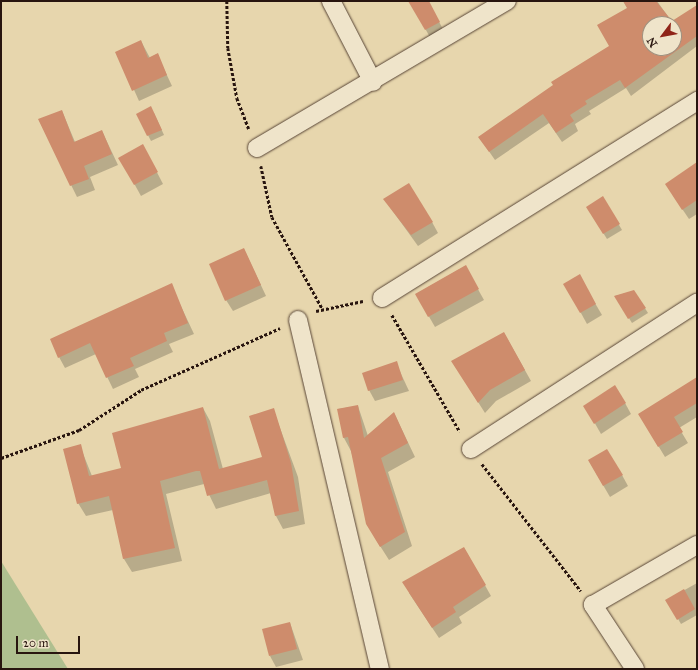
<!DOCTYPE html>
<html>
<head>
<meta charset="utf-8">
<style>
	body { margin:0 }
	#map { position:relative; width:698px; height:670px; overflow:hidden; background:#e7d6ad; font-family:"IM FELL Great Primer",serif }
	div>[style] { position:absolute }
	.green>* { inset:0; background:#afbf8f }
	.shadow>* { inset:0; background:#0003 }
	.building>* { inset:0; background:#ce8c6c }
	.path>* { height:2.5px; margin-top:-1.25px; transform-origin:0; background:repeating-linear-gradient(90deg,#28150f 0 3px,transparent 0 5px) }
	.roads { filter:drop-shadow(0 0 1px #584536) drop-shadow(0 0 1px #584536) }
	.street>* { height:18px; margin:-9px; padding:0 9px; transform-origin:9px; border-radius:9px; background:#efe4ca }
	span { translate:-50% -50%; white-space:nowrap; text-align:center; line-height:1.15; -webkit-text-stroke:3px #efe4ca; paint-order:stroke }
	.frame { position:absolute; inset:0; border:2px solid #28150f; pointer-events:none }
	.north { position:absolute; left:642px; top:16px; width:40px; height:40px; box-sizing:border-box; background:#efe4ca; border:1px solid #9f917f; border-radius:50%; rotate:238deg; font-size:11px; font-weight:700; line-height:16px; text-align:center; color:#28150f }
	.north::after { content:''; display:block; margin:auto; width:14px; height:18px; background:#8f2418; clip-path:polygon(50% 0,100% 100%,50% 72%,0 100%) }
	.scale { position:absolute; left:16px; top:636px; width:64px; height:18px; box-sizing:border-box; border:2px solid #28150f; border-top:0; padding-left:5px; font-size:12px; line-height:14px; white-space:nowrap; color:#28150f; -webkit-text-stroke:3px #efe4ca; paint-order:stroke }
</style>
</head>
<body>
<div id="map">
	<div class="green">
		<div style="clip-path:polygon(1px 561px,68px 669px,1px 669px)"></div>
	</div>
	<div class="shadow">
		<div style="clip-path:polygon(410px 1px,428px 1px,445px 33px,432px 41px)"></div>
		<div style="clip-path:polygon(evenodd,623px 1px,657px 1px,672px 22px,697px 6px,697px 46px,631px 96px,626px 88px,589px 111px,591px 114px,575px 124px,578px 131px,562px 142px,549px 123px,495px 160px,479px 137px,611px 46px,628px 9px,623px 1px,650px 24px,674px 24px,674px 48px,650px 48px,650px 24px)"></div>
		<div style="clip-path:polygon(141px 41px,150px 58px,157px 54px,172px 86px,139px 101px,117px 52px)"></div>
		<div style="clip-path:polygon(62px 111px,75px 142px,102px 131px,118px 165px,90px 177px,95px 190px,77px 197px,39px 120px)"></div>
		<div style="clip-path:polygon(154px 113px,164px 135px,151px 141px,137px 114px)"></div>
		<div style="clip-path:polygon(149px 157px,163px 184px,141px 196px,120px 158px)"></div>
		<div style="clip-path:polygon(697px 163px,697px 214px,689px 219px,672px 194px)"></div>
		<div style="clip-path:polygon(603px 198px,622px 230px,607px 239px,590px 212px)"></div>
		<div style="clip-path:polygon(384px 199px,432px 222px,438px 233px,418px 246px)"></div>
		<div style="clip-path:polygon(244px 249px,266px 296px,233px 311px,226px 300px)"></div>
		<div style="clip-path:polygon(465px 266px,484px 300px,435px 327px,416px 294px)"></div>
		<div style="clip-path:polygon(579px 276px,602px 315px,587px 324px,565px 284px)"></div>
		<div style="clip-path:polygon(171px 285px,194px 334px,169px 344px,173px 352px,135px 369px,139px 377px,113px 389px,96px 354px,65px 368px,59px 357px)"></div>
		<div style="clip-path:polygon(634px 291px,648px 313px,632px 323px,615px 296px)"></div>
		<div style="clip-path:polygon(504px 333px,531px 381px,496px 401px,485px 413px,459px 372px)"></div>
		<div style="clip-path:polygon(396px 363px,409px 391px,375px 401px,369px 390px)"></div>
		<div style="clip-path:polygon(697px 379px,697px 417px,679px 428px,688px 443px,665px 457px,639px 414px)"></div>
		<div style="clip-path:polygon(625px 403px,631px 414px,601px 434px,585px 406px)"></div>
		<div style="clip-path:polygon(358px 406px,368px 436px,394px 413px,415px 457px,388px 472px,412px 546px,389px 560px,375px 538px,351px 451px,344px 438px,338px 409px)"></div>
		<div style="clip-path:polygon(203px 408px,210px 421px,223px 469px,263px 458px,273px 409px,298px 477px,305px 524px,283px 529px,276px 516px,271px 493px,216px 509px,204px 484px,166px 494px,182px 561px,132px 572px,124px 559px,113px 510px,86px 516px,78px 503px,80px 446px,92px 476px,123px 469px)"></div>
		<div style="clip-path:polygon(589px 461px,622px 475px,628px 486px,610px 497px)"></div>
		<div style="clip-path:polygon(464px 548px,491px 596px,459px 617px,462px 623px,439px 638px,409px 593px)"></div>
		<div style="clip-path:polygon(697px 583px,697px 615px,681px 624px,667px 600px)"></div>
		<div style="clip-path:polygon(290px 623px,303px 660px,276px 667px,270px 656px)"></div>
	</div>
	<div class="building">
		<div style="clip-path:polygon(408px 1px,429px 1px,440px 22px,425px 30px)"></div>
		<div style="clip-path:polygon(evenodd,623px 1px,656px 1px,672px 21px,697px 5px,697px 36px,625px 88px,620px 80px,585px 101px,587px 104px,570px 115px,574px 121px,556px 133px,543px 114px,489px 152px,478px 137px,553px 85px,551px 82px,609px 46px,597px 25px,627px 8px,623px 1px,650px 24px,674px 24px,674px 48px,650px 48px,650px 24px)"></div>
		<div style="clip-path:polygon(141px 40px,148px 58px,158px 53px,167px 75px,132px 91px,115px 52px)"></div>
		<div style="clip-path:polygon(151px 106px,162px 130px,147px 136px,136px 114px)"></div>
		<div style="clip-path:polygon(62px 110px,74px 142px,102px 130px,112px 154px,84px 166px,89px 179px,70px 186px,38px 119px)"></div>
		<div style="clip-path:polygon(143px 144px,158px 172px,134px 185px,118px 158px)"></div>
		<div style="clip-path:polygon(697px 162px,697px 200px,682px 210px,665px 184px)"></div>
		<div style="clip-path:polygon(409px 183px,433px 222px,411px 235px,383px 199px)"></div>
		<div style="clip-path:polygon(603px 196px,620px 224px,603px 234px,586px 207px)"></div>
		<div style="clip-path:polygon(244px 248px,261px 285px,225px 301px,209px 264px)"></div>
		<div style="clip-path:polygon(466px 265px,479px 289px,428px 317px,415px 294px)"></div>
		<div style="clip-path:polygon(580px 274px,596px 304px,580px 313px,563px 284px)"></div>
		<div style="clip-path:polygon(172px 283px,188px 323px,164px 333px,167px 341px,130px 358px,134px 366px,106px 378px,90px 343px,58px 358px,50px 339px)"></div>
		<div style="clip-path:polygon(634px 290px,646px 308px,628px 319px,614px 296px)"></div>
		<div style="clip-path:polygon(504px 332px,525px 370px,490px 390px,478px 403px,451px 361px)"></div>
		<div style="clip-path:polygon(397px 361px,403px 380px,368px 391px,362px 373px)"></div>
		<div style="clip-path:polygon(697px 377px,697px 403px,674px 417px,683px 432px,658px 447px,638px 414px)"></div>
		<div style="clip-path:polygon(615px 385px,626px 403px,594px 424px,583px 406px)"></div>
		<div style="clip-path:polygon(358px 405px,364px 438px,394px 412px,408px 443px,381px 458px,405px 532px,380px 547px,366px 524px,348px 437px,343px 438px,337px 409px)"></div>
		<div style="clip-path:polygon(203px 407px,219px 469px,262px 457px,249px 416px,274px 408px,291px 463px,299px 511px,275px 516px,267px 480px,207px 496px,200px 471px,196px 471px,160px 481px,175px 548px,123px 559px,109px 496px,77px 504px,63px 449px,81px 444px,89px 476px,121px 468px,112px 433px)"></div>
		<div style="clip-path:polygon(607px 449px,623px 475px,603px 486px,588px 460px)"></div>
		<div style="clip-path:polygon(464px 547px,486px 585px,453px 607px,456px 612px,432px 628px,402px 582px)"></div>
		<div style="clip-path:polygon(684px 589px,695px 609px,677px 620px,665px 600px)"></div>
		<div style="clip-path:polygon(290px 622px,297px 649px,269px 656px,262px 629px)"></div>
	</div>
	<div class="path">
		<div style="left:227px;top:1px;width:47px;rotate:88.8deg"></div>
		<div style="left:228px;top:48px;width:51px;rotate:79.8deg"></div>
		<div style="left:237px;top:98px;width:33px;rotate:69deg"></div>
		<div style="left:261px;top:166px;width:52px;rotate:77.8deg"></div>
		<div style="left:272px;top:217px;width:104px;rotate:61.2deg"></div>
		<div style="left:316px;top:311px;width:48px;rotate:-12deg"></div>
		<div style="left:392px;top:315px;width:135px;rotate:59.8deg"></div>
		<div style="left:1px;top:458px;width:83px;rotate:-19.7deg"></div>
		<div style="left:79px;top:430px;width:74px;rotate:-32.8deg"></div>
		<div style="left:141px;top:390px;width:152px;rotate:-24deg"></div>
		<div style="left:482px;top:464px;width:161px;rotate:52.1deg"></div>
	</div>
	<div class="roads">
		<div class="street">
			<div style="left:331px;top:1px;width:91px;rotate:62.6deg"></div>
			<div style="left:257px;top:148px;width:290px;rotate:-30.5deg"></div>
			<div style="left:382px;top:298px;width:372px;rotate:-32deg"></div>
			<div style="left:298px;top:320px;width:359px;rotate:76.8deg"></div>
			<div style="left:471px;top:449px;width:269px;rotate:-32.9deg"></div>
			<div style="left:635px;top:669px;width:77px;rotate:-123.3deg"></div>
			<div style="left:593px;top:605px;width:120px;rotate:-30deg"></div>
		</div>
	</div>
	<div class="frame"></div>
	<div class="north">N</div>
	<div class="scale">20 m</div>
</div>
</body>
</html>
